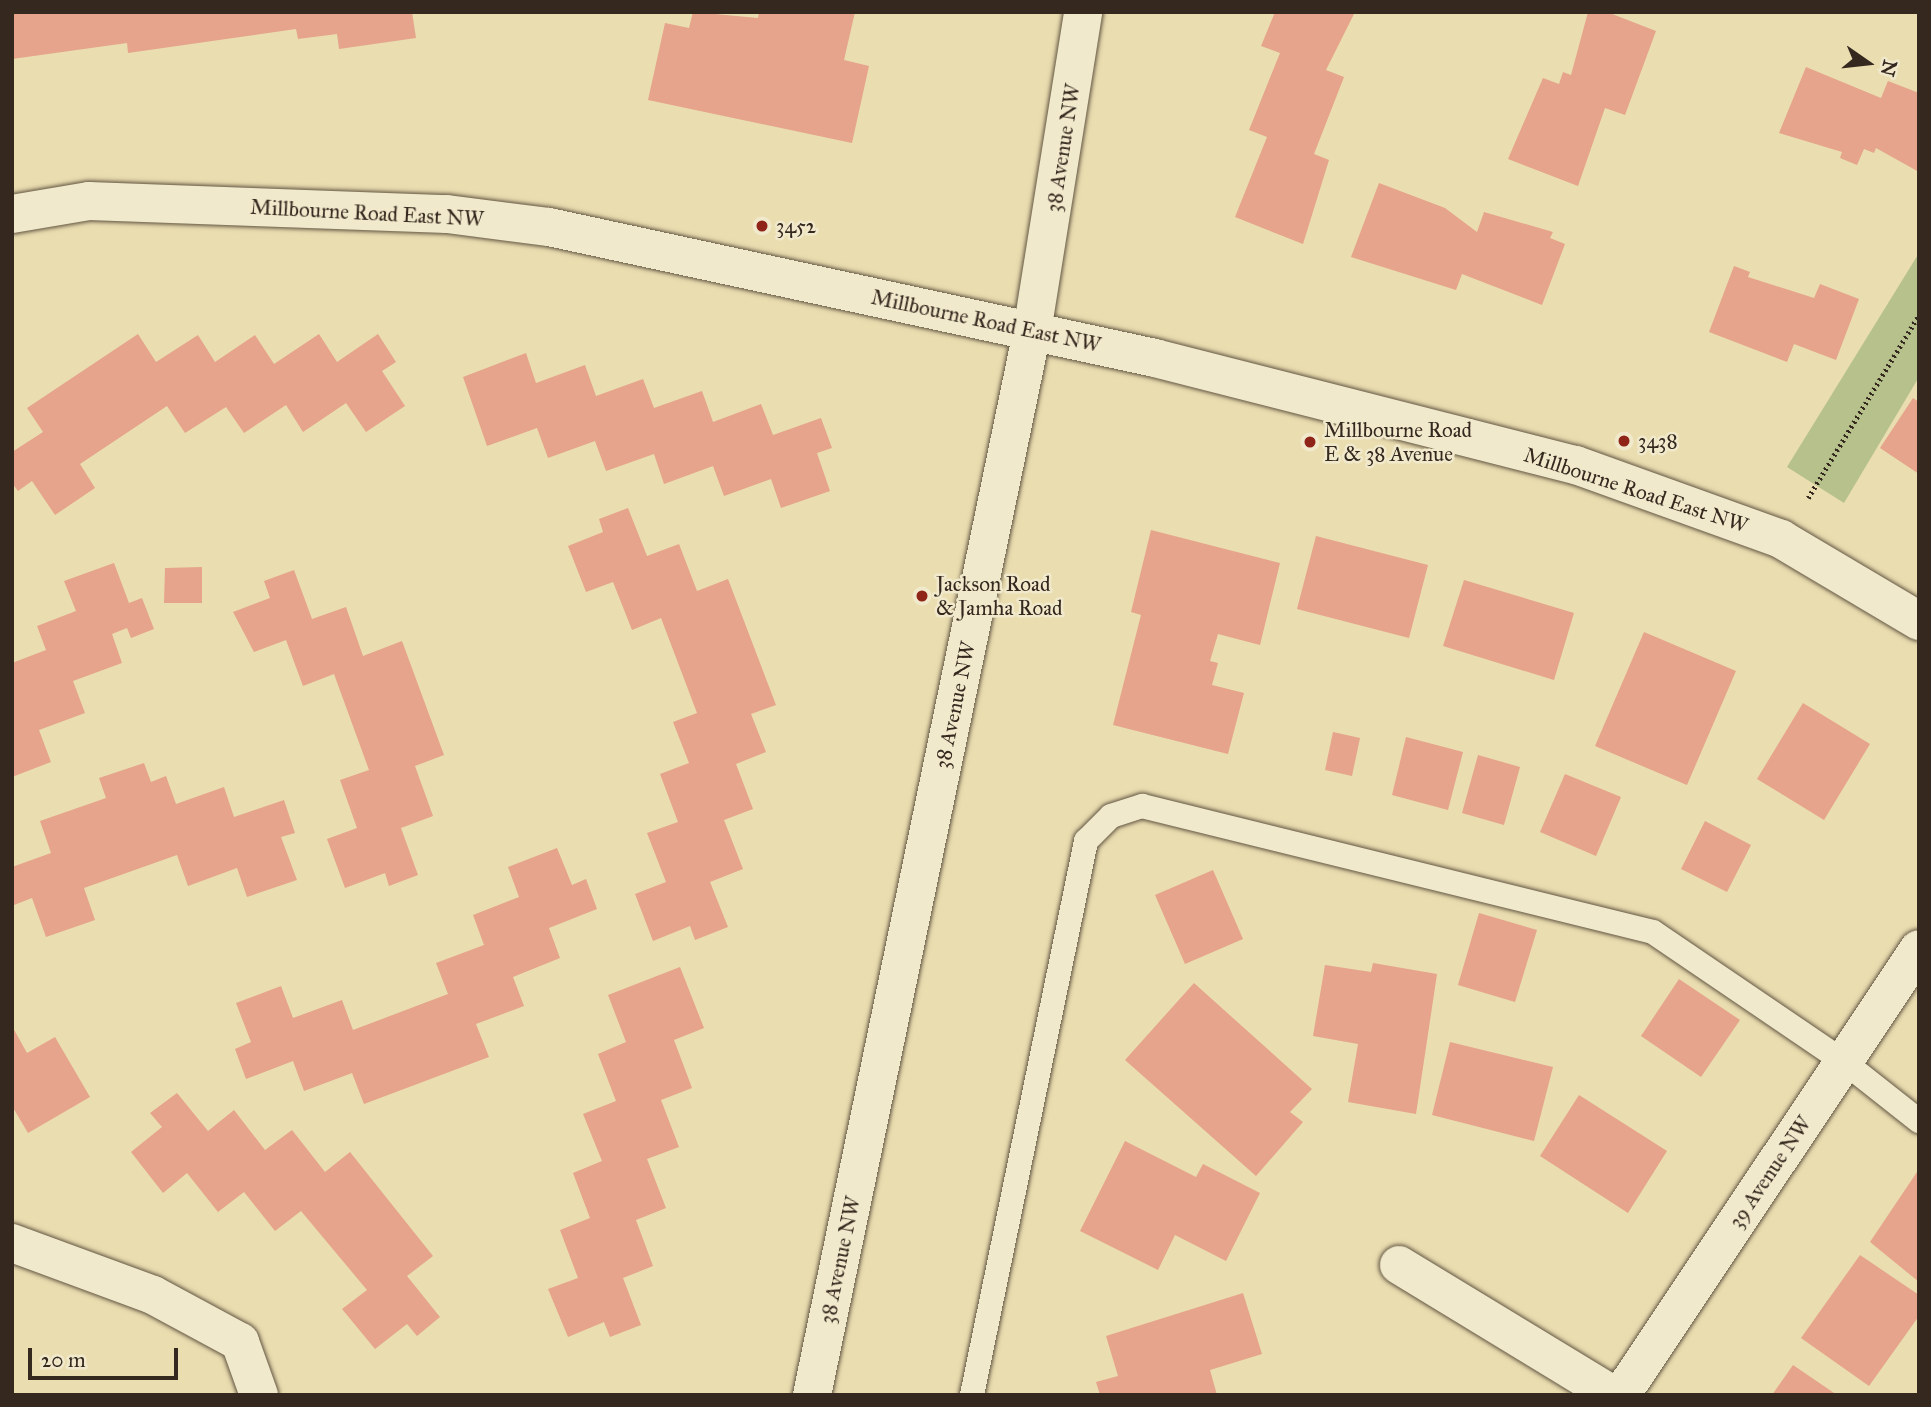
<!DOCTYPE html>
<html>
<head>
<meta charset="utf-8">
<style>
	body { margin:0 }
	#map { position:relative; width:1931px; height:1407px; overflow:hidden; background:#eaddb0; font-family:"IM FELL Great Primer",serif }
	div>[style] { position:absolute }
	.green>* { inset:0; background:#b6c18c }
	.building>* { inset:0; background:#e5a48b }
	.path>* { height:4.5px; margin-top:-2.25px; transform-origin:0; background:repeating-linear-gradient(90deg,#35291f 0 2px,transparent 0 5.5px) }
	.roads { filter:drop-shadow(0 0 2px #625643) drop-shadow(0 0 2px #625643) }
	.lane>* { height:24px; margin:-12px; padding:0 12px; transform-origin:12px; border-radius:12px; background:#f1e9cc }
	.street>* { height:38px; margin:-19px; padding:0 19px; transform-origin:19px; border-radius:19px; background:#f1e9cc }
	.secondary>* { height:38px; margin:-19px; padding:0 19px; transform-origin:19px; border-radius:19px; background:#f1e9cc }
	.dots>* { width:19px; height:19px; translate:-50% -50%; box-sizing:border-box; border:4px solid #f1e9cc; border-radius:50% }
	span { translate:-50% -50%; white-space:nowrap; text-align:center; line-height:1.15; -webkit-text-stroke:5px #f1e9cc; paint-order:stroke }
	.street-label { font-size:21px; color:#35291f }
	.poi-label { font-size:21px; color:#35291f }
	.left { translate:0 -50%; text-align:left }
	.frame { position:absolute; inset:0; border:14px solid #35291f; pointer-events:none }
	.north { position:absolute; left:1833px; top:28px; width:70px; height:70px; -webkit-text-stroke:5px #f1e9cc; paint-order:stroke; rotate:104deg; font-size:19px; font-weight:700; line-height:28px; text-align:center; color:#35291f }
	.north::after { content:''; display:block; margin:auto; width:24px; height:32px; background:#35291f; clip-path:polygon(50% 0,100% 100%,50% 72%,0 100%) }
	.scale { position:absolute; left:28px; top:1348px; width:150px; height:32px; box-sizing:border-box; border:4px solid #35291f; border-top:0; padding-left:9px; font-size:21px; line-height:24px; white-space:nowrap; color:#35291f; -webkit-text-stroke:5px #f1e9cc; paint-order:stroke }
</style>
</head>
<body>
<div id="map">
	<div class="green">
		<div style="clip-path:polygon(1919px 253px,1919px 377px,1844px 503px,1787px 467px)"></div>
	</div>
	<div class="building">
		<div style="clip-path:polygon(12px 12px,412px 12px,416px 38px,339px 49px,337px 34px,298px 39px,296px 29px,128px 53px,127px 43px,12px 59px)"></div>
		<div style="clip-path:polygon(693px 12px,758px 18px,759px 12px,855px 12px,844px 60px,869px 66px,852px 143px,648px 100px,665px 23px,689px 28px)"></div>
		<div style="clip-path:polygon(1275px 12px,1355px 12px,1326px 70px,1344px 77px,1314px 154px,1329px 160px,1303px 244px,1235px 217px,1267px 137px,1249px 130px,1280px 53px,1261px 46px)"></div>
		<div style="clip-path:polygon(1588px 12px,1607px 12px,1656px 31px,1625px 115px,1605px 108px,1578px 186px,1508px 159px,1543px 78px,1559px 84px,1563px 72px,1571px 75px)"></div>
		<div style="clip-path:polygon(1806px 67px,1881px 98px,1888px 81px,1919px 93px,1919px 172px,1876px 148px,1874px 153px,1864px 149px,1857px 165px,1840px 158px,1842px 152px,1779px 133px)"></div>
		<div style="clip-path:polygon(1379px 183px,1445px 208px,1477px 232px,1484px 212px,1553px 232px,1550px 238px,1565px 244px,1542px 305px,1462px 274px,1456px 290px,1351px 257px)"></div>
		<div style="clip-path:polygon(1734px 266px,1750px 272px,1748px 277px,1814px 298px,1820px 284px,1859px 299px,1836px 360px,1794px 344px,1787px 362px,1709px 332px)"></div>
		<div style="clip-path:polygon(138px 334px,156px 362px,198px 335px,215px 362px,255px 335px,274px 364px,319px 334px,337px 362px,378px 334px,396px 362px,382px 371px,405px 406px,366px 432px,346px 403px,303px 432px,286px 405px,244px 433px,226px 407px,185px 433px,167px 406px,80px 464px,95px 488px,55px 515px,32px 481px,18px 491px,12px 483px,12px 452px,43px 432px,27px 408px)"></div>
		<div style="clip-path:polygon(526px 353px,536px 383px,585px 365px,596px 396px,643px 379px,654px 408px,702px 391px,713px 422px,761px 404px,773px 435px,821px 418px,832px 448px,817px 453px,830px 491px,781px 508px,771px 479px,724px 496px,713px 466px,664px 484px,654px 454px,606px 471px,595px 441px,548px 458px,537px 428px,487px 446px,463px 377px)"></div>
		<div style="clip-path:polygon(1913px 398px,1919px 402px,1919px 474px,1880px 448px)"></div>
		<div style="clip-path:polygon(628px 508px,647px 556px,679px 544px,697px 591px,728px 579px,776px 705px,751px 714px,766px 752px,736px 764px,753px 809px,724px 820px,743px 869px,710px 882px,728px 927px,695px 940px,690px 926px,653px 941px,635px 894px,666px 882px,647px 833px,678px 822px,660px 774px,689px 763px,673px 722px,697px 713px,661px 618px,632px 630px,613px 582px,586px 592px,568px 546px,603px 532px,599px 519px)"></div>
		<div style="clip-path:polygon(1151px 530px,1280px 563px,1260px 645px,1218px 634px,1210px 661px,1218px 663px,1212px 685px,1244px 693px,1228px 754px,1113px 725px,1141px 615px,1131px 612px)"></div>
		<div style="clip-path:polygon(1316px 536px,1428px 565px,1409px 638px,1297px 609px)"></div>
		<div style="clip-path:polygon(114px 563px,129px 603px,142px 598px,154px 629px,131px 638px,127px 628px,112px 634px,122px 663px,73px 681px,85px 713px,39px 730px,51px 762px,12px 777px,12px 663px,46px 650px,37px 626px,76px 611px,64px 581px)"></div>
		<div style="clip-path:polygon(202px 567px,202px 603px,164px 603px,165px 568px)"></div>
		<div style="clip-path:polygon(294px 570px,312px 619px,346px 607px,363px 656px,402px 641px,444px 755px,415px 766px,433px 816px,401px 828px,418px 875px,389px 886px,385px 873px,345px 888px,327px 839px,357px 828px,340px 780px,369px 770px,334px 674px,303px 686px,286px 640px,254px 652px,233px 612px,270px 598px,264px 581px)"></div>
		<div style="clip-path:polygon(1464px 580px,1574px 613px,1554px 680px,1443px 646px)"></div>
		<div style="clip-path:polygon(1644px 632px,1736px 671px,1687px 785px,1595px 746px)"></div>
		<div style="clip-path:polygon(1803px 703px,1870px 744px,1824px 820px,1757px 779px)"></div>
		<div style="clip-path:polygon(1333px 732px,1360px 738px,1352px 776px,1325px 770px)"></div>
		<div style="clip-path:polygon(1406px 737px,1463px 752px,1448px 810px,1392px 795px)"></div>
		<div style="clip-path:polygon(1478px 755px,1520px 767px,1504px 825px,1462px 813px)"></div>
		<div style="clip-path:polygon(144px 763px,151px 782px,166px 776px,176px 804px,224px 787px,234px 817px,284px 800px,295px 833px,281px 837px,297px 880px,247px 897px,237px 868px,188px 886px,177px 855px,84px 888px,95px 920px,46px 937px,32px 898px,14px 905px,12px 867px,51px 853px,40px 821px,106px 798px,99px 778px)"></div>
		<div style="clip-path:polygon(1565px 774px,1621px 797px,1596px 856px,1540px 832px)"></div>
		<div style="clip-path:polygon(1705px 821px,1751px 845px,1727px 892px,1681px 869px)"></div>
		<div style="clip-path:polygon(557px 848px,572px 885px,586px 879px,597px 909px,549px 928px,560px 958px,513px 977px,524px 1006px,476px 1024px,489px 1057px,364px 1104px,352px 1073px,304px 1091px,293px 1061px,246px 1079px,235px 1049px,251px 1042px,236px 1003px,281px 986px,293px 1018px,342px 1000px,353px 1030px,448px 994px,436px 963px,484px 945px,473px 915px,519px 897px,508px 867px)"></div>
		<div style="clip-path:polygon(1213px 870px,1243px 939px,1185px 964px,1155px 895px)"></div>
		<div style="clip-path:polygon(1479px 913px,1537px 930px,1515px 1002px,1458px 985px)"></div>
		<div style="clip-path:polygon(1373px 963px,1437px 974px,1416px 1114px,1348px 1102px,1358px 1044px,1313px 1036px,1325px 965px,1371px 972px)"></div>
		<div style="clip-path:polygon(680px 967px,704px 1028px,674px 1040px,692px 1088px,661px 1100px,679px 1147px,647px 1159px,666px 1208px,636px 1220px,653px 1266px,623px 1278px,641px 1325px,610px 1337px,604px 1322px,568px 1337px,548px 1289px,578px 1278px,560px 1230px,590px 1218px,573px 1173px,602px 1161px,583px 1114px,616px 1101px,598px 1054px,626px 1042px,608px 995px)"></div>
		<div style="clip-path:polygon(1679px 979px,1740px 1020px,1701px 1077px,1641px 1036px)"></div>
		<div style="clip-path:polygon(1194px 983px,1312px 1089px,1290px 1112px,1303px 1122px,1256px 1176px,1125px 1060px)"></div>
		<div style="clip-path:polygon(12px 1026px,27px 1053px,55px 1037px,90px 1097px,28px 1133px,12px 1106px)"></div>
		<div style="clip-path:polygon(1450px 1042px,1553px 1067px,1534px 1141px,1432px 1115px)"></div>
		<div style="clip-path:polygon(177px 1093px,208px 1131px,234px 1110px,265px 1150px,292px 1130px,325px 1172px,350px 1152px,433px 1256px,407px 1276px,440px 1317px,417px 1336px,407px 1324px,375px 1349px,342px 1309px,367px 1290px,301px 1211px,275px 1231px,244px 1192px,218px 1212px,187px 1173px,163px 1193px,131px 1152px,162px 1127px,150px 1113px)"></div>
		<div style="clip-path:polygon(1579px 1095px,1667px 1151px,1628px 1213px,1540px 1156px)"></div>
		<div style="clip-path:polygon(1125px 1141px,1196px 1177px,1203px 1164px,1260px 1193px,1226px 1261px,1175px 1235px,1158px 1270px,1080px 1231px)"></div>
		<div style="clip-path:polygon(1919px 1169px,1919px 1282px,1870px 1242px)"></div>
		<div style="clip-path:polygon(1860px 1255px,1919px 1295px,1919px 1316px,1869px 1386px,1801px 1338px)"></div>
		<div style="clip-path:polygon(1243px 1293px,1262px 1354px,1210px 1370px,1217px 1395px,1100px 1395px,1096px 1382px,1118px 1376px,1106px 1336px)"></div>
		<div style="clip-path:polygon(1793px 1365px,1837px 1395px,1772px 1395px)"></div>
	</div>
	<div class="path">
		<div style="left:1808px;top:498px;width:214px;rotate:-58.8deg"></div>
	</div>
	<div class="roads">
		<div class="lane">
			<div style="left:972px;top:1395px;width:566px;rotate:-78.37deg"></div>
			<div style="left:1086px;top:841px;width:35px;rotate:-45deg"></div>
			<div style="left:1111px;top:816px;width:33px;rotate:-18deg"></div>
			<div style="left:1142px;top:806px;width:526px;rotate:13.85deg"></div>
			<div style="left:1653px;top:932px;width:230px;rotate:34.2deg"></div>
			<div style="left:1843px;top:1061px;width:97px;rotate:38.3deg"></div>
		</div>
		<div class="street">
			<div style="left:12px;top:1243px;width:150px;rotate:20.2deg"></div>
			<div style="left:153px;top:1295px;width:99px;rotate:28.4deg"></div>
			<div style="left:240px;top:1342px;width:56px;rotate:70.3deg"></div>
			<div style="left:1399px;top:1265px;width:250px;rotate:31.3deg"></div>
			<div style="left:1621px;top:1395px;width:536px;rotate:-56.25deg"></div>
		</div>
		<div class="secondary">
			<div style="left:12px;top:214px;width:78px;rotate:-9.6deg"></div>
			<div style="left:89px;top:201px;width:358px;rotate:2.1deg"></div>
			<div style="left:447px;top:214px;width:103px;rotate:7.3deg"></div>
			<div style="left:549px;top:227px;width:620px;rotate:12.2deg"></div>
			<div style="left:1155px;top:358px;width:434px;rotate:14.3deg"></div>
			<div style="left:1576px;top:465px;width:218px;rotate:19.8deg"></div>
			<div style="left:1781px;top:539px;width:161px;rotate:30.7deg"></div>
			<div style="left:812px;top:1395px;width:1086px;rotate:-78.31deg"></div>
			<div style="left:1032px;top:332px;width:324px;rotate:-80.9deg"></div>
		</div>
	</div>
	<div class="dots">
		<div style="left:762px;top:226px;background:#8f2418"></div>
		<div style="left:1624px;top:441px;background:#8f2418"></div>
		<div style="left:1310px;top:442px;background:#8f2418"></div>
		<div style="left:922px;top:596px;background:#8f2418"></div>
	</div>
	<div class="street-label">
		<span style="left:1063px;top:148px;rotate:-81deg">38 Avenue NW</span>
		<span style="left:367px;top:213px;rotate:3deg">Millbourne Road East NW</span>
		<span style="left:986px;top:321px;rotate:12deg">Millbourne Road East NW</span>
		<span style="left:1636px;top:490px;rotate:18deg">Millbourne Road East NW</span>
		<span style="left:955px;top:705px;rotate:-78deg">38 Avenue NW</span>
		<span style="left:1770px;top:1172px;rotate:-56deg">39 Avenue NW</span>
		<span style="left:840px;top:1260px;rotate:-78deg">38 Avenue NW</span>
	</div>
	<div class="poi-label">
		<span class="left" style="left:776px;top:226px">3452</span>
		<span class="left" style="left:1324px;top:442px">Millbourne Road<br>E &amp; 38 Avenue</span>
		<span class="left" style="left:1638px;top:441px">3438</span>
		<span class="left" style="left:936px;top:596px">Jackson Road<br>&amp; Jamha Road</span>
	</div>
	<div class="frame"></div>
	<div class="north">N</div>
	<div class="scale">20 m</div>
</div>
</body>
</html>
